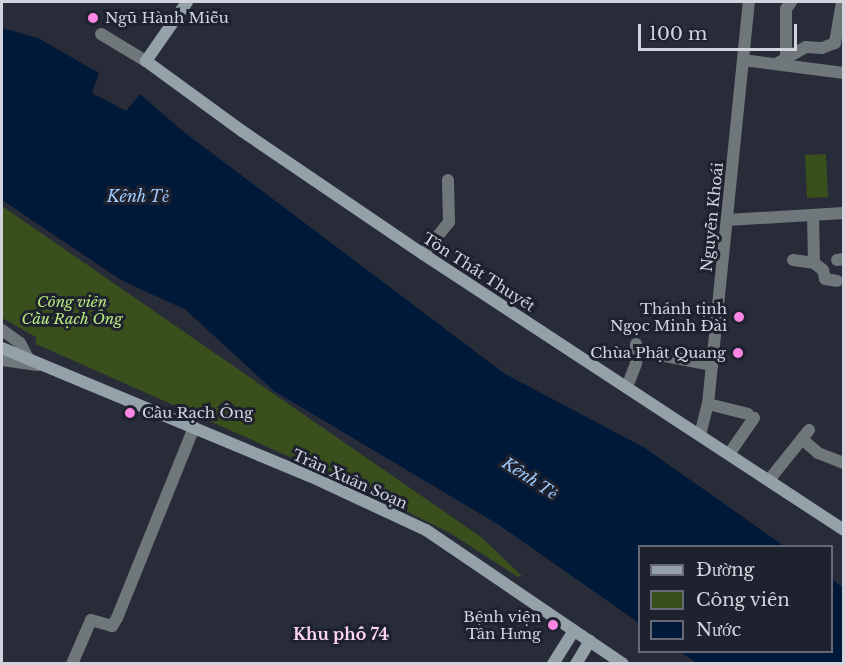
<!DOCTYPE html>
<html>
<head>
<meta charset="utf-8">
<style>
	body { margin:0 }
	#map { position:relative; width:845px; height:665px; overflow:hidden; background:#282c39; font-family:"Libre Baskerville",serif }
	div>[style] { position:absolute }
	.green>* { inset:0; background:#394f1c }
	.water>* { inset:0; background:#001938 }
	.minor>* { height:12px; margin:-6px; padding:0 6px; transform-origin:6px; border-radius:6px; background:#6f777b }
	.tertiary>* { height:12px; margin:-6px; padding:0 6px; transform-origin:6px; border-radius:6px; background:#6f777b }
	.secondary>* { height:12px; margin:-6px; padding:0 6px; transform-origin:6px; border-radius:6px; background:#95a1a8 }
	.dots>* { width:16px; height:16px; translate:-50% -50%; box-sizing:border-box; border:3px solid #1e222f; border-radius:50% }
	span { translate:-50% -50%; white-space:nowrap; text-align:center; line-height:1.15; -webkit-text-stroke:6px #1e222f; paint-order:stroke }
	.poi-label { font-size:15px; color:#d1d4dd }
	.left { translate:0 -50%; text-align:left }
	.right { translate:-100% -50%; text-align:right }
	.street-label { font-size:15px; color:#d1d4dd }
	.park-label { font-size:15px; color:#b7e87f; font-style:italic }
	.water-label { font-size:16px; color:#a0cafe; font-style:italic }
	.neighbourhood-label { font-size:16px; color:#fdd4f2; font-weight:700 }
	.frame { position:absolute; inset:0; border:3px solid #d1d4dd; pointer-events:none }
	.legend { position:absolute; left:638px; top:545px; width:195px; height:108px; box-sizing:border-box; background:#1e222f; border:2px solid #666975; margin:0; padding:8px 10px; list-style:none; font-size:18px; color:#d1d4dd }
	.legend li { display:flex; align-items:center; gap:12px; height:30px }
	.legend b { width:30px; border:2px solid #666975 }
	.scale { position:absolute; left:638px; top:24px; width:159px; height:27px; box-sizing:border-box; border:3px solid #d1d4dd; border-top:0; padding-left:8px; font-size:18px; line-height:21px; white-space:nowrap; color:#d1d4dd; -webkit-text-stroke:4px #1e222f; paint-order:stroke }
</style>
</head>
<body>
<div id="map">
	<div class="green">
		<div style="clip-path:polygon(826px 154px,828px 197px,807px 198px,805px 155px)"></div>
		<div style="clip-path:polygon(2px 206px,481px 537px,522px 576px,518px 577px,450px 533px,360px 488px,36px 344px,36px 337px,2px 318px)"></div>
	</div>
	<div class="water">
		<div style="clip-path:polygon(2px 28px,38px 38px,99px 73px,92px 93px,126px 111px,140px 94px,180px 129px,505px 374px,645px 448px,784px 546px,640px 546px,639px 623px,499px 525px,274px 391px,186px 310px,121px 280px,2px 200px)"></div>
		<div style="clip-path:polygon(832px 579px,843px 588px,843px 663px,697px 663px,680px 652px,832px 652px)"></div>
	</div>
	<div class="minor">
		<div style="left:101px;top:34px;width:52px;rotate:31deg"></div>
		<div style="left:786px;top:58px;width:49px;rotate:-90deg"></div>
		<div style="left:786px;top:9px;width:9px;rotate:-54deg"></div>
		<div style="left:743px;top:60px;width:102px;rotate:7.3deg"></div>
		<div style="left:778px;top:63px;width:32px;rotate:-30deg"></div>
		<div style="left:806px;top:47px;width:16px;rotate:4deg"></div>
		<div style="left:822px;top:48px;width:14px;rotate:-21deg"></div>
		<div style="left:835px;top:43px;width:42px;rotate:-80.3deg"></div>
		<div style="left:813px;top:215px;width:48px;rotate:88.8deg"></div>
		<div style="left:727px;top:220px;width:117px;rotate:-3.4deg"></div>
		<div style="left:423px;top:254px;width:41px;rotate:-50.9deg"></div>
		<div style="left:449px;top:222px;width:42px;rotate:-91.4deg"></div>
		<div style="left:793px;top:260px;width:21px;rotate:8deg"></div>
		<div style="left:814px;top:263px;width:11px;rotate:38deg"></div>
		<div style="left:823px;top:270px;width:9px;rotate:77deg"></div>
		<div style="left:825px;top:279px;width:12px;rotate:9deg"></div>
		<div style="left:837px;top:260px;width:7px;rotate:-8deg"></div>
		<div style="left:660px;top:355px;width:53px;rotate:10.9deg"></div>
		<div style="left:627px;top:387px;width:26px;rotate:-69deg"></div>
		<div style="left:636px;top:363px;width:19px;rotate:-90deg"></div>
		<div style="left:708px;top:404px;width:41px;rotate:14deg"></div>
		<div style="left:802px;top:439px;width:21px;rotate:41deg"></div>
		<div style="left:818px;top:453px;width:28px;rotate:21deg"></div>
		<div style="left:729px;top:454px;width:44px;rotate:-55.2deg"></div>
		<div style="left:769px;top:480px;width:64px;rotate:-51.3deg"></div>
		<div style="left:72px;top:664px;width:48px;rotate:-66.6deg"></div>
		<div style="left:91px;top:620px;width:22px;rotate:16deg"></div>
		<div style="left:112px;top:626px;width:9px;rotate:-58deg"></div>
		<div style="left:117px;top:618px;width:206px;rotate:-68deg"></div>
	</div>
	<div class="tertiary">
		<div style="left:2px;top:330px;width:22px;rotate:36deg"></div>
		<div style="left:20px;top:343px;width:19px;rotate:62deg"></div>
		<div style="left:2px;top:360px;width:36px;rotate:8deg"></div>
		<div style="left:700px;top:435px;width:32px;rotate:-76deg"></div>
		<div style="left:708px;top:404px;width:404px;rotate:-84.2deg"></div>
	</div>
	<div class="secondary">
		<div style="left:187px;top:2px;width:72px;rotate:124.8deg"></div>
		<div style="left:146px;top:61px;width:119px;rotate:36.1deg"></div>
		<div style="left:242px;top:131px;width:219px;rotate:34.2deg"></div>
		<div style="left:423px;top:254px;width:503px;rotate:33.25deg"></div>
		<div style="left:2px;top:348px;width:334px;rotate:22.6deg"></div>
		<div style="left:310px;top:476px;width:128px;rotate:25deg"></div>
		<div style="left:426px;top:530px;width:238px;rotate:34.2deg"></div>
		<div style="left:553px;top:664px;width:39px;rotate:-58deg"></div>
		<div style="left:576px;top:664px;width:27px;rotate:-59deg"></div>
	</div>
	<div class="dots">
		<div style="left:93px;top:18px;background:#fc86e3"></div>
		<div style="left:739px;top:317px;background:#fc86e3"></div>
		<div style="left:738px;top:353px;background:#fc86e3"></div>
		<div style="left:130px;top:413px;background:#fc86e3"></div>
		<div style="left:553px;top:625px;background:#fc86e3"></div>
	</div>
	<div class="poi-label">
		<span class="left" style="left:105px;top:18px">Ngũ Hành Miễu</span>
		<span class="right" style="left:727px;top:317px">Thánh tịnh<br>Ngọc Minh Đài</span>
		<span class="right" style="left:726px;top:353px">Chùa Phật Quang</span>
		<span class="left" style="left:142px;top:413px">Cầu Rạch Ông</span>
		<span class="right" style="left:541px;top:625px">Bệnh viện<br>Tân Hưng</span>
	</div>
	<div class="street-label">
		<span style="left:712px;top:217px;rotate:-84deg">Nguyễn Khoái</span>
		<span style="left:479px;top:272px;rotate:33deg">Tôn Thất Thuyết</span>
		<span style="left:350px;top:479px;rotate:24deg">Trần Xuân Soạn</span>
	</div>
	<div class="park-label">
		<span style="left:72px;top:310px">Công viên<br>Cầu Rạch Ông</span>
	</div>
	<div class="water-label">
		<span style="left:138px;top:196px">Kênh Tẻ</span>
		<span style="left:530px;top:478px;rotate:33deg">Kênh Tẻ</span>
	</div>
	<div class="neighbourhood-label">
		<span style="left:341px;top:634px">Khu phố 74</span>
	</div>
	<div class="frame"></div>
	<ul class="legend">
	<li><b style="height:8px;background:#95a1a8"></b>Đường</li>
	<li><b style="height:16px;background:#394f1c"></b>Công viên</li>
	<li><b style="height:16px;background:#001938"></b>Nước</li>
	</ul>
	<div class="scale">100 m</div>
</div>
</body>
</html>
